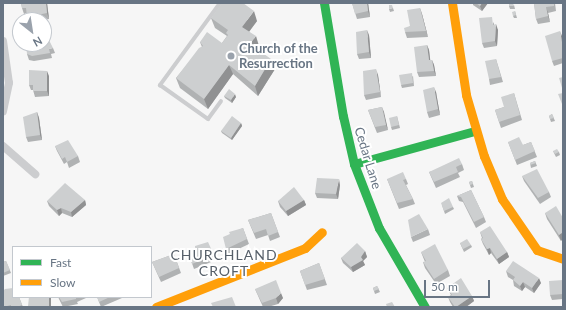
<!DOCTYPE html>
<html>
<head>
<meta charset="utf-8">
<style>
	body { margin:0 }
	#map { position:relative; width:566px; height:310px; overflow:hidden; background:#f6f6f6; font-family:Lato,sans-serif }
	div>[style] { position:absolute }
	.lane>* { height:4px; margin:-2px; padding:0 2px; transform-origin:2px; border-radius:2px; background:#cccdcf }
	.street>* { height:8px; margin:-4px; padding:0 4px; transform-origin:4px; border-radius:4px; background:#cccdcf }
	.fast>* { height:9px; margin:-4.5px; padding:0 4.5px; transform-origin:4.5px; border-radius:4.5px; background:#30b455 }
	.slow>* { height:9px; margin:-4.5px; padding:0 4.5px; transform-origin:4.5px; border-radius:4.5px; background:#ff9f0a }
	.wall>* { inset:0; background:#b0b2b3 }
	.shaded-wall>* { inset:0; background:#909192 }
	.building>* { inset:0; background:#cdcfd0 }
	.dots>* { width:11px; height:11px; translate:-50% -50%; box-sizing:border-box; border:2px solid #fff; border-radius:50% }
	span { translate:-50% -50%; white-space:nowrap; text-align:center; line-height:1.15; -webkit-text-stroke:4px #fff; paint-order:stroke }
	.poi-label { font-size:13px; color:#687584; font-weight:700 }
	.left { translate:0 -50%; text-align:left }
	.street-label { font-size:13px; color:#687584 }
	.neighbourhood-label { font-size:14px; color:#565f69; letter-spacing:1px }
	.frame { position:absolute; inset:0; border:4px solid #687584; pointer-events:none }
	.legend { position:absolute; left:12px; top:246px; width:140px; height:52px; box-sizing:border-box; background:#fff; border:1px solid #c3c8ce; margin:0; padding:5px 7px; list-style:none; font-size:12px; color:#687584 }
	.legend li { display:flex; align-items:center; gap:8px; height:20px }
	.legend b { width:20px; border:1px solid #c3c8ce }
	.north { position:absolute; left:12px; top:12px; width:40px; height:40px; box-sizing:border-box; background:#fff; border:1px solid #c3c8ce; border-radius:50%; rotate:150deg; font-size:11px; font-weight:700; line-height:16px; text-align:center; color:#687584 }
	.north::after { content:''; display:block; margin:auto; width:14px; height:18px; background:#9aa2ac; clip-path:polygon(50% 0,100% 100%,50% 72%,0 100%) }
	.scale { position:absolute; left:424px; top:280px; width:66px; height:18px; box-sizing:border-box; border:2px solid #687584; border-top:0; padding-left:5px; font-size:12px; line-height:14px; white-space:nowrap; color:#687584; -webkit-text-stroke:3px #fff; paint-order:stroke }
</style>
</head>
<body>
<div id="map">
	<div class="lane">
		<div style="left:220px;top:3px;width:102px;rotate:126.2deg"></div>
		<div style="left:160px;top:85px;width:59px;rotate:35.3deg"></div>
		<div style="left:208px;top:119px;width:22px;rotate:-54deg"></div>
	</div>
	<div class="street">
		<div style="left:3px;top:41px;width:42px;rotate:81.9deg"></div>
		<div style="left:9px;top:83px;width:29px;rotate:102deg"></div>
		<div style="left:3px;top:146px;width:43px;rotate:41.2deg"></div>
	</div>
	<div class="fast">
		<div style="left:324px;top:3px;width:115px;rotate:80.5deg"></div>
		<div style="left:343px;top:116px;width:49px;rotate:77.1deg"></div>
		<div style="left:354px;top:164px;width:69px;rotate:68.7deg"></div>
		<div style="left:379px;top:228px;width:91px;rotate:59.8deg"></div>
		<div style="left:354px;top:164px;width:125px;rotate:-15.3deg"></div>
	</div>
	<div class="slow">
		<div style="left:452px;top:3px;width:93px;rotate:81.3deg"></div>
		<div style="left:466px;top:95px;width:64px;rotate:73.6deg"></div>
		<div style="left:484px;top:156px;width:47px;rotate:67.3deg"></div>
		<div style="left:502px;top:199px;width:62px;rotate:55.5deg"></div>
		<div style="left:537px;top:250px;width:28px;rotate:19deg"></div>
		<div style="left:156px;top:307px;width:160px;rotate:-21.6deg"></div>
		<div style="left:305px;top:248px;width:23px;rotate:-43deg"></div>
	</div>
	<div class="wall">
		<div style="clip-path:polygon(21px 3px,47px 3px,49px 19px,41px 20px,28px 20px,27px 13px,24px 14px,22px 8px)"></div>
		<div style="clip-path:polygon(352px 3px,368px 3px,370px 17px,357px 19px)"></div>
		<div style="clip-path:polygon(473px 3px,488px 3px,482px 11px,473px 5px)"></div>
		<div style="clip-path:polygon(534px 3px,555px 3px,556px 11px,548px 13px,550px 22px,538px 24px,536px 19px)"></div>
		<div style="clip-path:polygon(514px 5px,515px 9px,510px 9px,509px 6px)"></div>
		<div style="clip-path:polygon(393px 8px,394px 11px,390px 12px,389px 9px)"></div>
		<div style="clip-path:polygon(420px 8px,422px 14px,428px 37px,407px 38px,405px 32px,410px 26px)"></div>
		<div style="clip-path:polygon(515px 11px,517px 18px,514px 18px,513px 16px)"></div>
		<div style="clip-path:polygon(211px 18px,257px 21px,249px 32px,259px 46px,257px 49px,275px 69px,258px 96px,233px 74px,208px 109px,180px 88px,176px 78px,202px 47px,200px 42px,222px 43px,227px 36px,215px 28px)"></div>
		<div style="clip-path:polygon(494px 22px,494px 25px,498px 30px,497px 46px,484px 48px,482px 43px)"></div>
		<div style="clip-path:polygon(369px 35px,371px 58px,359px 59px,357px 54px)"></div>
		<div style="clip-path:polygon(562px 36px,563px 42px,563px 63px,554px 66px,552px 61px)"></div>
		<div style="clip-path:polygon(427px 45px,429px 50px,430px 60px,432px 60px,434px 65px,436px 76px,419px 77px,417px 72px)"></div>
		<div style="clip-path:polygon(53px 48px,55px 53px,51px 54px,52px 58px,34px 61px,29px 60px,27px 54px)"></div>
		<div style="clip-path:polygon(496px 59px,503px 82px,490px 85px,489px 79px)"></div>
		<div style="clip-path:polygon(378px 75px,381px 97px,366px 100px,364px 95px)"></div>
		<div style="clip-path:polygon(49px 76px,49px 96px,35px 97px,33px 90px,31px 90px,29px 85px)"></div>
		<div style="clip-path:polygon(413px 76px,414px 86px,402px 88px,401px 85px)"></div>
		<div style="clip-path:polygon(436px 92px,440px 115px,429px 118px,427px 112px)"></div>
		<div style="clip-path:polygon(514px 93px,522px 120px,501px 128px,495px 110px,504px 107px)"></div>
		<div style="clip-path:polygon(224px 96px,236px 97px,232px 103px,225px 98px)"></div>
		<div style="clip-path:polygon(382px 107px,388px 130px,377px 133px,368px 110px)"></div>
		<div style="clip-path:polygon(37px 112px,39px 118px,42px 140px,28px 142px,26px 137px)"></div>
		<div style="clip-path:polygon(552px 114px,555px 121px,551px 122px,549px 116px)"></div>
		<div style="clip-path:polygon(397px 116px,400px 128px,392px 130px,391px 127px)"></div>
		<div style="clip-path:polygon(241px 123px,242px 126px,232px 140px,222px 133px,221px 131px)"></div>
		<div style="clip-path:polygon(508px 142px,523px 145px,531px 142px,537px 157px,517px 165px)"></div>
		<div style="clip-path:polygon(55px 146px,78px 156px,80px 162px,69px 168px,67px 162px,64px 164px,57px 151px)"></div>
		<div style="clip-path:polygon(553px 151px,559px 152px,560px 155px,556px 157px)"></div>
		<div style="clip-path:polygon(535px 161px,537px 166px,531px 168px,530px 163px)"></div>
		<div style="clip-path:polygon(462px 164px,464px 170px,458px 173px,460px 177px,436px 188px,429px 172px)"></div>
		<div style="clip-path:polygon(522px 176px,549px 192px,551px 197px,540px 204px,524px 181px)"></div>
		<div style="clip-path:polygon(387px 179px,406px 179px,408px 184px,406px 185px,413px 199px,415px 204px,399px 209px)"></div>
		<div style="clip-path:polygon(472px 181px,474px 187px,471px 188px,469px 182px)"></div>
		<div style="clip-path:polygon(340px 185px,338px 199px,317px 198px,315px 193px)"></div>
		<div style="clip-path:polygon(471px 190px,484px 217px,486px 222px,476px 228px,463px 202px,459px 201px,457px 196px)"></div>
		<div style="clip-path:polygon(85px 200px,86px 205px,72px 217px,62px 213px,59px 216px,49px 206px,47px 201px)"></div>
		<div style="clip-path:polygon(304px 200px,306px 205px,288px 216px,280px 207px,278px 201px)"></div>
		<div style="clip-path:polygon(442px 205px,453px 207px,454px 209px,445px 214px)"></div>
		<div style="clip-path:polygon(271px 213px,280px 237px,270px 241px,268px 235px,256px 239px,248px 220px)"></div>
		<div style="clip-path:polygon(545px 213px,563px 218px,561px 241px,547px 219px)"></div>
		<div style="clip-path:polygon(243px 228px,249px 244px,228px 254px,226px 249px,230px 234px)"></div>
		<div style="clip-path:polygon(428px 229px,430px 235px,413px 242px,411px 237px)"></div>
		<div style="clip-path:polygon(480px 232px,507px 252px,509px 257px,499px 264px,491px 253px,489px 255px,483px 244px,481px 239px,482px 238px)"></div>
		<div style="clip-path:polygon(460px 243px,471px 245px,472px 247px,464px 252px)"></div>
		<div style="clip-path:polygon(195px 246px,214px 255px,216px 260px,194px 269px,188px 252px,196px 249px)"></div>
		<div style="clip-path:polygon(365px 251px,367px 257px,363px 261px,365px 265px,353px 272px,343px 263px,341px 258px)"></div>
		<div style="clip-path:polygon(421px 252px,448px 270px,450px 276px,436px 284px,425px 268px,423px 262px,425px 262px)"></div>
		<div style="clip-path:polygon(174px 254px,181px 273px,161px 282px,152px 262px)"></div>
		<div style="clip-path:polygon(6px 261px,11px 273px,3px 276px,3px 262px)"></div>
		<div style="clip-path:polygon(319px 263px,327px 285px,307px 290px,300px 271px)"></div>
		<div style="clip-path:polygon(506px 271px,541px 283px,534px 293px,525px 287px,522px 291px,514px 286px,513px 280px,508px 277px)"></div>
		<div style="clip-path:polygon(563px 280px,563px 299px,552px 300px,550px 295px)"></div>
		<div style="clip-path:polygon(377px 286px,380px 292px,375px 294px,373px 288px)"></div>
		<div style="clip-path:polygon(447px 288px,472px 296px,474px 301px,466px 307px,453px 307px,450px 302px,448px 297px,451px 295px)"></div>
		<div style="clip-path:polygon(255px 289px,283px 298px,278px 304px,268px 307px,263px 307px)"></div>
		<div style="clip-path:polygon(19px 297px,23px 307px,3px 307px)"></div>
		<div style="clip-path:polygon(58px 297px,86px 297px,86px 298px,77px 302px,78px 304px,63px 307px)"></div>
		<div style="clip-path:polygon(97px 297px,121px 297px,122px 298px,101px 307px)"></div>
	</div>
	<div class="shaded-wall">
		<div style="clip-path:polygon(46px 3px,47px 3px,49px 19px,47px 13px)"></div>
		<div style="clip-path:polygon(367px 3px,368px 3px,370px 17px,368px 11px)"></div>
		<div style="clip-path:polygon(482px 3px,488px 3px,482px 11px,480px 6px)"></div>
		<div style="clip-path:polygon(546px 7px,548px 13px,550px 22px,548px 16px)"></div>
		<div style="clip-path:polygon(420px 8px,422px 14px,428px 37px,426px 31px)"></div>
		<div style="clip-path:polygon(254px 11px,257px 21px,245px 37px,242px 27px)"></div>
		<div style="clip-path:polygon(496px 24px,498px 30px,497px 46px,495px 41px)"></div>
		<div style="clip-path:polygon(367px 30px,369px 35px,371px 58px,369px 52px)"></div>
		<div style="clip-path:polygon(560px 31px,562px 36px,563px 42px,563px 48px)"></div>
		<div style="clip-path:polygon(256px 36px,259px 46px,254px 54px,250px 44px)"></div>
		<div style="clip-path:polygon(427px 45px,429px 50px,431px 66px,429px 60px)"></div>
		<div style="clip-path:polygon(271px 59px,275px 69px,258px 96px,255px 86px)"></div>
		<div style="clip-path:polygon(432px 60px,434px 65px,436px 76px,434px 71px)"></div>
		<div style="clip-path:polygon(229px 65px,233px 74px,208px 109px,204px 99px)"></div>
		<div style="clip-path:polygon(376px 69px,378px 75px,381px 97px,380px 92px)"></div>
		<div style="clip-path:polygon(47px 71px,49px 76px,49px 96px,47px 91px)"></div>
		<div style="clip-path:polygon(434px 87px,436px 92px,440px 115px,438px 109px)"></div>
		<div style="clip-path:polygon(235px 94px,236px 97px,232px 103px,231px 100px)"></div>
		<div style="clip-path:polygon(382px 107px,384px 112px,388px 130px,386px 125px)"></div>
		<div style="clip-path:polygon(37px 112px,39px 118px,42px 140px,40px 135px)"></div>
		<div style="clip-path:polygon(241px 123px,242px 126px,232px 140px,231px 138px)"></div>
		<div style="clip-path:polygon(339px 179px,340px 185px,338px 199px,336px 194px)"></div>
		<div style="clip-path:polygon(85px 200px,86px 205px,72px 217px,71px 212px)"></div>
		<div style="clip-path:polygon(304px 200px,306px 205px,288px 216px,286px 211px)"></div>
		<div style="clip-path:polygon(61px 208px,62px 213px,59px 216px,57px 210px)"></div>
		<div style="clip-path:polygon(563px 232px,563px 239px,561px 241px,559px 235px)"></div>
		<div style="clip-path:polygon(490px 248px,491px 253px,489px 255px,487px 249px)"></div>
		<div style="clip-path:polygon(365px 251px,367px 257px,363px 261px,365px 265px,353px 272px,351px 267px,361px 257px)"></div>
		<div style="clip-path:polygon(507px 252px,509px 257px,499px 264px,497px 259px)"></div>
		<div style="clip-path:polygon(539px 278px,541px 283px,534px 293px,532px 288px)"></div>
		<div style="clip-path:polygon(523px 282px,525px 287px,522px 291px,520px 286px)"></div>
		<div style="clip-path:polygon(281px 293px,283px 298px,278px 304px,276px 298px)"></div>
		<div style="clip-path:polygon(472px 296px,474px 301px,466px 307px,456px 307px)"></div>
		<div style="clip-path:polygon(49px 297px,51px 297px,51px 307px,49px 307px)"></div>
	</div>
	<div class="building">
		<div style="clip-path:polygon(21px 3px,46px 3px,47px 13px,27px 17px,26px 8px,22px 8px)"></div>
		<div style="clip-path:polygon(222px 3px,243px 3px,254px 11px,242px 27px,256px 36px,250px 44px,271px 59px,255px 86px,229px 65px,204px 99px,176px 78px,199px 48px,203px 46px,200px 42px,207px 32px,222px 43px,228px 35px,226px 33px,228px 30px,211px 18px)"></div>
		<div style="clip-path:polygon(352px 3px,367px 3px,368px 11px,355px 14px)"></div>
		<div style="clip-path:polygon(476px 3px,482px 3px,480px 6px)"></div>
		<div style="clip-path:polygon(509px 3px,513px 3px,514px 6px,509px 6px)"></div>
		<div style="clip-path:polygon(534px 3px,554px 3px,554px 6px,546px 7px,548px 16px,536px 19px)"></div>
		<div style="clip-path:polygon(389px 5px,392px 5px,393px 8px,389px 9px)"></div>
		<div style="clip-path:polygon(420px 8px,426px 31px,405px 32px,404px 28px,410px 26px,407px 10px)"></div>
		<div style="clip-path:polygon(515px 11px,516px 15px,513px 16px,512px 12px)"></div>
		<div style="clip-path:polygon(492px 17px,493px 25px,496px 24px,495px 41px,482px 43px,479px 18px)"></div>
		<div style="clip-path:polygon(367px 30px,369px 52px,357px 54px,356px 32px)"></div>
		<div style="clip-path:polygon(560px 31px,563px 48px,563px 58px,552px 61px,545px 36px)"></div>
		<div style="clip-path:polygon(44px 38px,48px 38px,53px 48px,49px 49px,50px 53px,32px 56px,27px 54px,26px 44px,44px 44px)"></div>
		<div style="clip-path:polygon(427px 45px,429px 60px,432px 60px,434px 71px,417px 72px,414px 47px)"></div>
		<div style="clip-path:polygon(496px 59px,501px 77px,489px 79px,485px 61px)"></div>
		<div style="clip-path:polygon(376px 69px,380px 92px,364px 95px,363px 71px)"></div>
		<div style="clip-path:polygon(29px 70px,47px 71px,47px 91px,33px 91px,33px 85px,29px 85px)"></div>
		<div style="clip-path:polygon(412px 73px,413px 83px,401px 85px,399px 75px)"></div>
		<div style="clip-path:polygon(563px 77px,563px 91px,559px 78px)"></div>
		<div style="clip-path:polygon(434px 87px,438px 109px,427px 112px,423px 90px)"></div>
		<div style="clip-path:polygon(229px 89px,235px 94px,231px 100px,224px 96px)"></div>
		<div style="clip-path:polygon(514px 93px,520px 115px,499px 122px,495px 110px,504px 107px,501px 97px)"></div>
		<div style="clip-path:polygon(563px 93px,563px 103px,562px 104px,558px 94px)"></div>
		<div style="clip-path:polygon(382px 107px,386px 125px,375px 127px,368px 110px)"></div>
		<div style="clip-path:polygon(37px 112px,40px 135px,26px 137px,23px 117px)"></div>
		<div style="clip-path:polygon(552px 114px,554px 118px,550px 119px,549px 116px)"></div>
		<div style="clip-path:polygon(232px 116px,241px 123px,231px 138px,221px 131px)"></div>
		<div style="clip-path:polygon(397px 116px,399px 125px,391px 127px,389px 118px)"></div>
		<div style="clip-path:polygon(519px 137px,523px 145px,531px 142px,535px 151px,515px 160px,508px 142px)"></div>
		<div style="clip-path:polygon(68px 140px,78px 156px,67px 162px,65px 157px,62px 159px,55px 146px)"></div>
		<div style="clip-path:polygon(557px 149px,559px 152px,555px 154px,553px 151px)"></div>
		<div style="clip-path:polygon(459px 158px,462px 164px,456px 167px,458px 172px,434px 182px,429px 172px)"></div>
		<div style="clip-path:polygon(535px 161px,536px 163px,530px 165px,530px 163px)"></div>
		<div style="clip-path:polygon(537px 169px,549px 192px,538px 198px,522px 176px)"></div>
		<div style="clip-path:polygon(403px 172px,406px 179px,403px 180px,413px 199px,397px 203px,387px 179px)"></div>
		<div style="clip-path:polygon(317px 178px,339px 179px,336px 194px,315px 193px)"></div>
		<div style="clip-path:polygon(472px 181px,473px 184px,470px 185px,469px 182px)"></div>
		<div style="clip-path:polygon(65px 183px,85px 200px,71px 212px,61px 208px,57px 210px,47px 201px)"></div>
		<div style="clip-path:polygon(294px 187px,304px 200px,286px 211px,278px 201px)"></div>
		<div style="clip-path:polygon(471px 190px,484px 217px,474px 222px,461px 197px,457px 196px)"></div>
		<div style="clip-path:polygon(449px 198px,453px 207px,444px 211px,441px 203px)"></div>
		<div style="clip-path:polygon(556px 206px,563px 218px,563px 232px,559px 235px,545px 213px)"></div>
		<div style="clip-path:polygon(271px 213px,278px 232px,268px 236px,266px 229px,254px 233px,248px 220px)"></div>
		<div style="clip-path:polygon(419px 214px,428px 229px,411px 237px,408px 220px)"></div>
		<div style="clip-path:polygon(490px 226px,507px 252px,497px 259px,490px 248px,487px 249px,481px 239px,483px 238px,480px 232px)"></div>
		<div style="clip-path:polygon(243px 228px,247px 239px,226px 249px,223px 237px,230px 234px,229px 232px)"></div>
		<div style="clip-path:polygon(467px 239px,471px 245px,463px 249px,460px 243px)"></div>
		<div style="clip-path:polygon(208px 242px,214px 255px,192px 264px,188px 252px,196px 248px,195px 246px)"></div>
		<div style="clip-path:polygon(357px 243px,365px 251px,361px 257px,363px 260px,351px 267px,341px 258px)"></div>
		<div style="clip-path:polygon(435px 244px,448px 270px,434px 279px,423px 262px,426px 261px,421px 252px)"></div>
		<div style="clip-path:polygon(174px 254px,179px 268px,159px 277px,152px 262px)"></div>
		<div style="clip-path:polygon(6px 261px,10px 270px,3px 273px,3px 262px)"></div>
		<div style="clip-path:polygon(513px 261px,539px 278px,532px 288px,523px 282px,520px 286px,513px 280px,515px 277px,506px 271px)"></div>
		<div style="clip-path:polygon(319px 263px,325px 279px,305px 285px,300px 271px)"></div>
		<div style="clip-path:polygon(461px 278px,472px 296px,456px 307px,455px 307px,448px 297px,452px 295px,447px 288px)"></div>
		<div style="clip-path:polygon(276px 280px,281px 293px,276px 298px,262px 303px,255px 289px)"></div>
		<div style="clip-path:polygon(563px 280px,563px 294px,550px 295px,549px 281px)"></div>
		<div style="clip-path:polygon(377px 286px,379px 289px,374px 291px,373px 288px)"></div>
		<div style="clip-path:polygon(13px 288px,13px 297px,19px 297px,22px 305px,17px 307px,11px 307px,11px 305px,7px 306px,7px 307px,3px 307px,3px 291px,5px 289px)"></div>
		<div style="clip-path:polygon(29px 297px,49px 297px,49px 307px,28px 306px)"></div>
		<div style="clip-path:polygon(59px 297px,76px 297px,76px 299px,62px 302px)"></div>
		<div style="clip-path:polygon(97px 297px,110px 297px,99px 302px)"></div>
		<div style="clip-path:polygon(232px 297px,236px 307px,213px 307px,211px 303px)"></div>
		<div style="clip-path:polygon(392px 302px,395px 307px,387px 307px,386px 304px)"></div>
	</div>
	<div class="dots">
		<div style="left:231px;top:56px;background:#9aa2ac"></div>
	</div>
	<div class="poi-label">
		<span class="left" style="left:239px;top:56px">Church of the<br>Resurrection</span>
	</div>
	<div class="street-label">
		<span style="left:368px;top:158px;rotate:73deg">Cedar Lane</span>
	</div>
	<div class="neighbourhood-label">
		<span style="left:224px;top:263px">CHURCHLAND<br>CROFT</span>
	</div>
	<div class="frame"></div>
	<ul class="legend">
	<li><b style="height:5px;background:#30b455"></b>Fast</li>
	<li><b style="height:5px;background:#ff9f0a"></b>Slow</li>
	</ul>
	<div class="north">N</div>
	<div class="scale">50 m</div>
</div>
</body>
</html>
